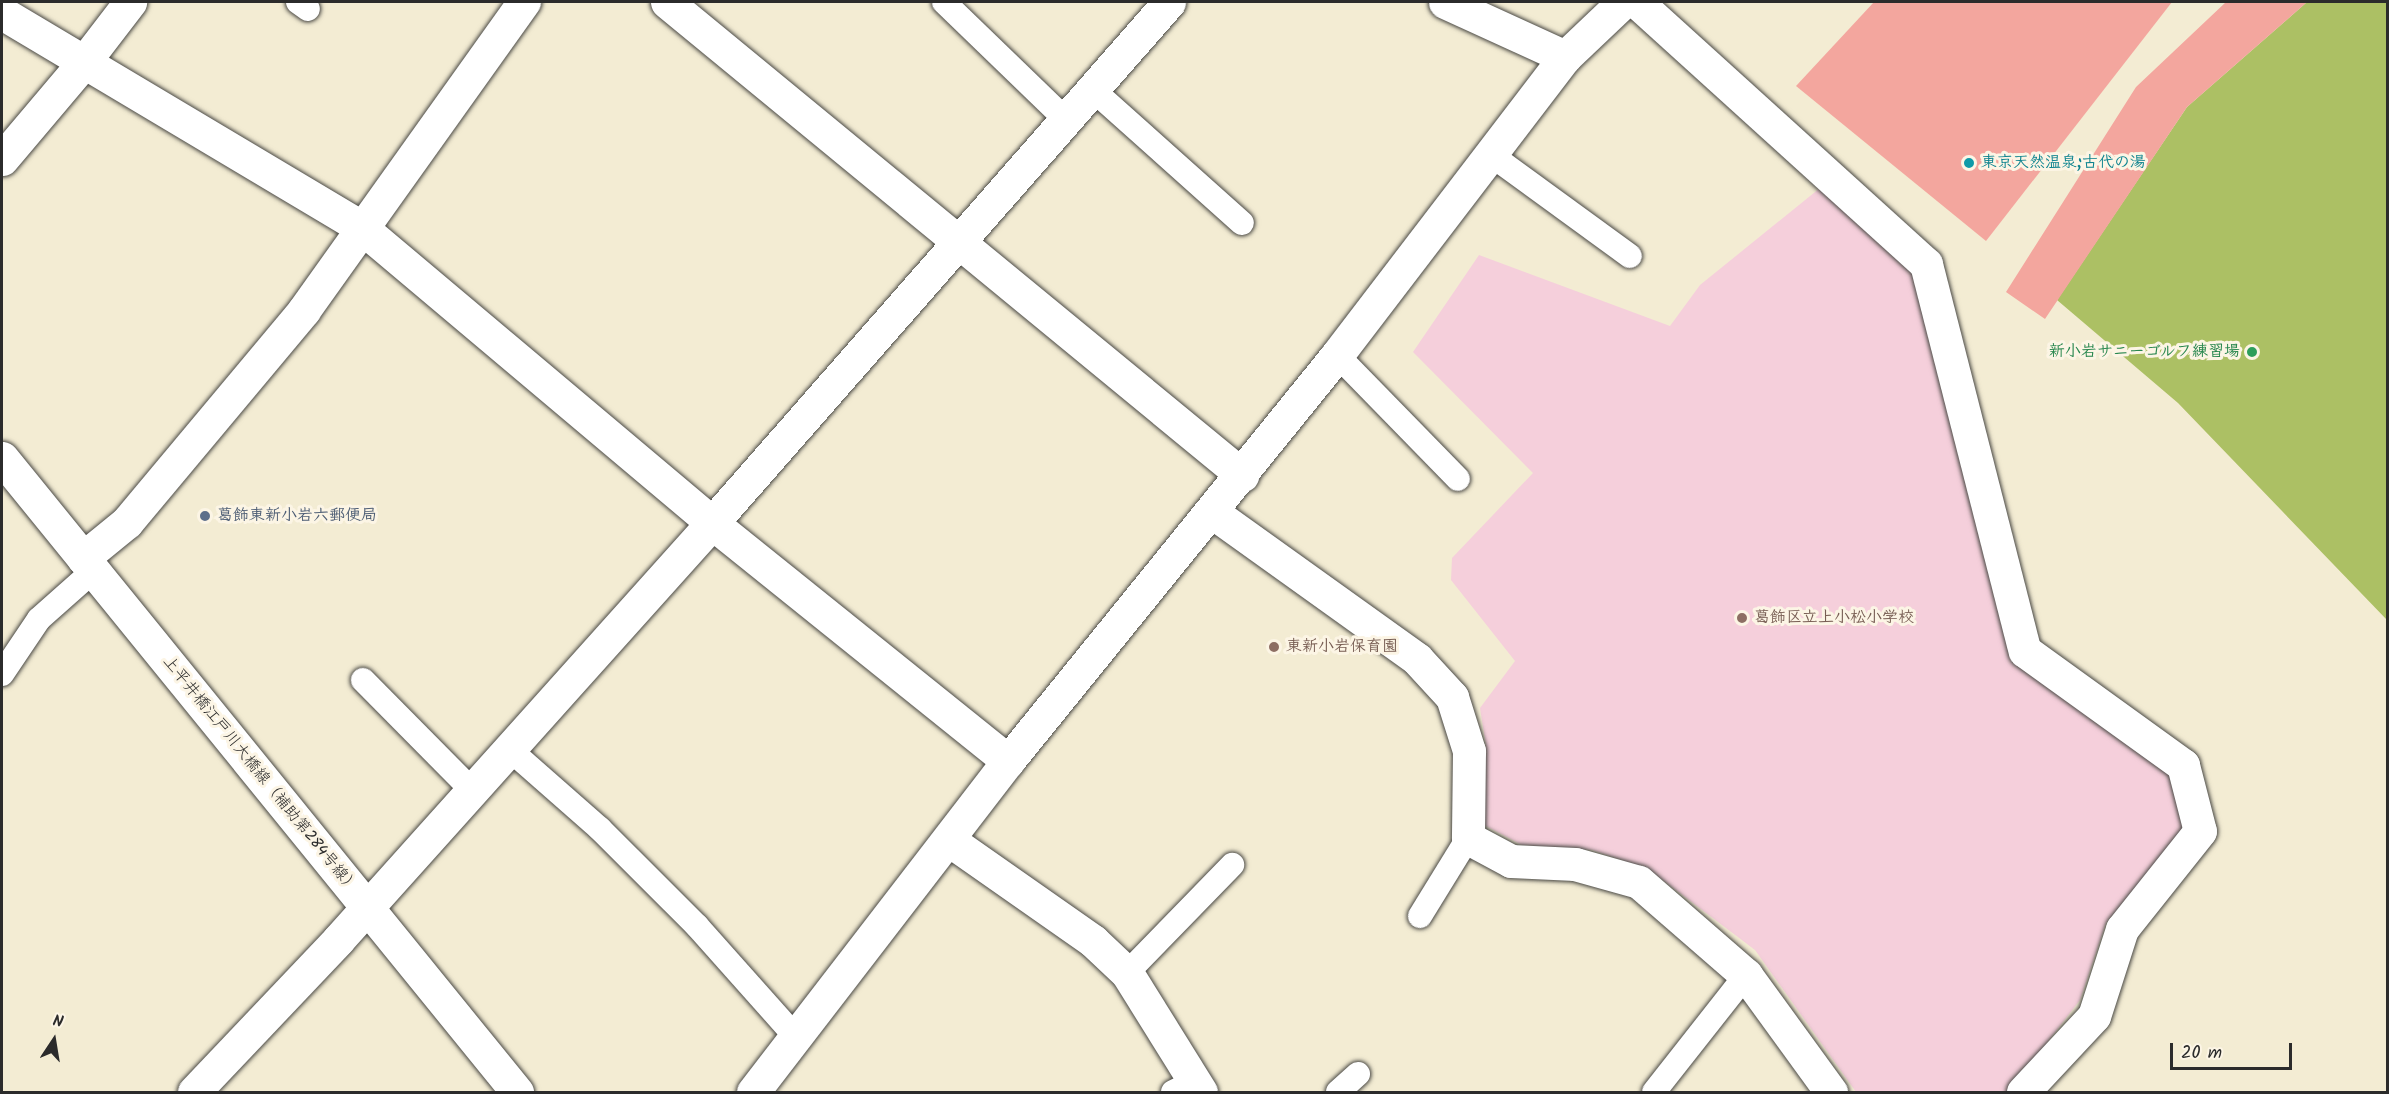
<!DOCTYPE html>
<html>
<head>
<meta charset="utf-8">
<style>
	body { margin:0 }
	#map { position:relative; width:2389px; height:1094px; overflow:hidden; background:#f3ecd3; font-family:Kalam,"Klee One",sans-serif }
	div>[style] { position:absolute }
	.built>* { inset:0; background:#f5cfdb }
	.green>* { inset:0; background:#acc064 }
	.building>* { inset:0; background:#f3a69e }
	.roads { filter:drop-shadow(0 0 2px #494844) drop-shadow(0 0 2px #494844) }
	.service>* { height:24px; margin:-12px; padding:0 12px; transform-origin:12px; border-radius:12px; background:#fff }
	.minor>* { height:33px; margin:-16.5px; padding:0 16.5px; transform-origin:16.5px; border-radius:16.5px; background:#fff }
	.tertiary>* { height:33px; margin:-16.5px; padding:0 16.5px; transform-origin:16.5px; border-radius:16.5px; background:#fff }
	.dots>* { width:16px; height:16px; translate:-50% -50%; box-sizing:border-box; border:3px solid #fcf5e5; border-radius:50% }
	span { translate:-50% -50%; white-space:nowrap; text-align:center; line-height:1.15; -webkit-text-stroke:6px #fcf5e5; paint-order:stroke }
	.culture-label { font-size:16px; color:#0d838f; font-weight:700 }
	.left { translate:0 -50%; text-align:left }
	.leisure-label { font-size:16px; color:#27864d; font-weight:700 }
	.right { translate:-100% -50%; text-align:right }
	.service-label { font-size:16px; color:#4e5e75; font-weight:700 }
	.education-label { font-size:16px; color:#785e54; font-weight:700 }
	.street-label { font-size:16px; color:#2b2b2b }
	.frame { position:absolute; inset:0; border:3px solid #2b2b2b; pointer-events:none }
	.north { position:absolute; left:24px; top:1010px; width:60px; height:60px; -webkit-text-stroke:4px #fcf5e5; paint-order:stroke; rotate:12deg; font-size:16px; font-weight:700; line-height:24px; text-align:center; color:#2b2b2b }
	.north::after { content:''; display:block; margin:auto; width:21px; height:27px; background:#2b2b2b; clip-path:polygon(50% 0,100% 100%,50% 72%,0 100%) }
	.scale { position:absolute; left:2170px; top:1043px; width:122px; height:27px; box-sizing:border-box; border:3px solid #2b2b2b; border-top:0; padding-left:8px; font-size:18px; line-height:21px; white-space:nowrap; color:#2b2b2b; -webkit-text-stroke:4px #fcf5e5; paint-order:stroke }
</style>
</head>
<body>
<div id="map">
	<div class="built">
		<div style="clip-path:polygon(1820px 188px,1912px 265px,2013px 657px,2169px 766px,2186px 827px,2106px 923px,2080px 1000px,2009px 1092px,1856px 1092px,1755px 950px,1648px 869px,1592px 850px,1522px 845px,1484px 825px,1486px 746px,1480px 708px,1515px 661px,1451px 580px,1452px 558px,1533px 473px,1413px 352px,1479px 255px,1670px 326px,1700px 285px)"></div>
	</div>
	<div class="green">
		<div style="clip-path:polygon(2307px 2px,2387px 2px,2387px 620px,2178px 403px,2057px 300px,2187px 107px)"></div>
	</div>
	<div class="building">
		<div style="clip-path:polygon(1874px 2px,2172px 2px,1986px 241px,1796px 86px)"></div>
		<div style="clip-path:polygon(2226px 2px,2307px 2px,2187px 107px,2045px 319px,2006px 292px,2136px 87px)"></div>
	</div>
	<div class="roads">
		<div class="service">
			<div style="left:298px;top:2px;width:12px;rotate:35deg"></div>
			<div style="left:944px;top:2px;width:168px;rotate:44deg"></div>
			<div style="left:1092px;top:89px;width:201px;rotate:41.8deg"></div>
			<div style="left:1490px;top:154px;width:173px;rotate:36.1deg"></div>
			<div style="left:1337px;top:355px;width:173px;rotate:45.7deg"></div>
			<div style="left:2px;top:674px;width:66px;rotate:-56.1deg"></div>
			<div style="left:39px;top:619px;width:72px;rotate:-41.6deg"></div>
			<div style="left:363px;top:680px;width:155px;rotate:45.3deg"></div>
			<div style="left:509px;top:749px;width:121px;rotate:41.3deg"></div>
			<div style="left:600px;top:829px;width:137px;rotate:45deg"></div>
			<div style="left:697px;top:926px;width:147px;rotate:48.3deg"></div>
			<div style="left:1420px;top:916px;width:92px;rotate:-58.4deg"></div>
			<div style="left:1127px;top:973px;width:151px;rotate:-45.8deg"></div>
			<div style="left:1173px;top:1092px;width:25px;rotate:-26deg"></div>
			<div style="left:1338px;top:1092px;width:27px;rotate:-42deg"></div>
			<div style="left:1654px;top:1092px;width:149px;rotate:-51.8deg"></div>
		</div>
		<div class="minor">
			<div style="left:667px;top:2px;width:745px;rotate:39.44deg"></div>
			<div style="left:1445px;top:2px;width:132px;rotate:24.6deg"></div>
			<div style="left:1637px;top:2px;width:390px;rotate:42.2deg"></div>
			<div style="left:1926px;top:264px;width:399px;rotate:75.7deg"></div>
			<div style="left:2025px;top:651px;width:195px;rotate:35.8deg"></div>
			<div style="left:2183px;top:765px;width:68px;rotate:75.6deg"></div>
			<div style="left:2200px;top:831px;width:125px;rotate:128.5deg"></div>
			<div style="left:2122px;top:929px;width:91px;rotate:107.8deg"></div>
			<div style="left:2094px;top:1016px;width:104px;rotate:133.1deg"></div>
			<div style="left:2px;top:13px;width:419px;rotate:30.8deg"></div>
			<div style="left:362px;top:228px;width:458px;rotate:40.1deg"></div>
			<div style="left:712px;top:523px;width:380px;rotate:38.8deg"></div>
			<div style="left:2px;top:159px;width:127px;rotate:-49.8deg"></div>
			<div style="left:84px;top:62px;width:76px;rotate:-52.5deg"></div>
			<div style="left:1212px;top:512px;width:252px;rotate:35.6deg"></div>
			<div style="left:1417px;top:659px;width:52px;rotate:47.4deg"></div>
			<div style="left:1452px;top:697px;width:57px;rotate:72.5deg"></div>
			<div style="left:1469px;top:751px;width:87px;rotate:90.7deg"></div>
			<div style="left:1468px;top:838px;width:49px;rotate:28.1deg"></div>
			<div style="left:1511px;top:861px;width:64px;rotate:2.7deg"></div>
			<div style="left:1575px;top:864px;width:66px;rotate:15.7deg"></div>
			<div style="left:1639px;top:882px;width:142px;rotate:41deg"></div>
			<div style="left:1746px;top:975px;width:145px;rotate:54deg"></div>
			<div style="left:83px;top:558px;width:57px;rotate:-39.3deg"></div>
			<div style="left:127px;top:522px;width:276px;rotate:-50.1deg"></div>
			<div style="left:304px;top:310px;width:379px;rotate:-54.5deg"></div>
			<div style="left:949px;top:840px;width:176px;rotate:35deg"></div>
			<div style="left:1093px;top:941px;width:47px;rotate:43.3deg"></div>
			<div style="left:1127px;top:973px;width:140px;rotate:58.1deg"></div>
			<div style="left:194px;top:1092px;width:209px;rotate:-46.5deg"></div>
			<div style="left:338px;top:940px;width:560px;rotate:-48.11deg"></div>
			<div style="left:712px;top:523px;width:693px;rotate:-48.74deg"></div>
		</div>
		<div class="tertiary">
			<div style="left:2px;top:458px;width:817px;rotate:50.91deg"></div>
			<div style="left:753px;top:1092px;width:418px;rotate:-52.4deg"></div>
			<div style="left:1008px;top:761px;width:523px;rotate:-50.98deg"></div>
			<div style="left:1337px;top:355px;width:375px;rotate:-52.6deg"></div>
			<div style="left:1565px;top:57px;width:80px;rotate:-43.5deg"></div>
		</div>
	</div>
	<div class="dots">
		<div style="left:1969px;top:163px;background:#0f9aa8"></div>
		<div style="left:2252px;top:352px;background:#2e9e5b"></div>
		<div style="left:205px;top:516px;background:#5c6f8a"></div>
		<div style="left:1742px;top:618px;background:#8d6e63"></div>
		<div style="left:1274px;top:647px;background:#8d6e63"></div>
	</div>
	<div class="culture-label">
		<span class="left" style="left:1981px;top:163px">東京天然温泉;古代の湯</span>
	</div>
	<div class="leisure-label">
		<span class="right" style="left:2240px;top:352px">新小岩サニーゴルフ練習場</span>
	</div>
	<div class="service-label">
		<span class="left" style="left:217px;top:516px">葛飾東新小岩六郵便局</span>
	</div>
	<div class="education-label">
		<span class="left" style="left:1754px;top:618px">葛飾区立上小松小学校</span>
		<span class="left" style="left:1286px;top:647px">東新小岩保育園</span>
	</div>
	<div class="street-label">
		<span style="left:260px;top:775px;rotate:51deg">上平井橋江戸川大橋線（補助第284号線）</span>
	</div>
	<div class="frame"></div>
	<div class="north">N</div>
	<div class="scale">20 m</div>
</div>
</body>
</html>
